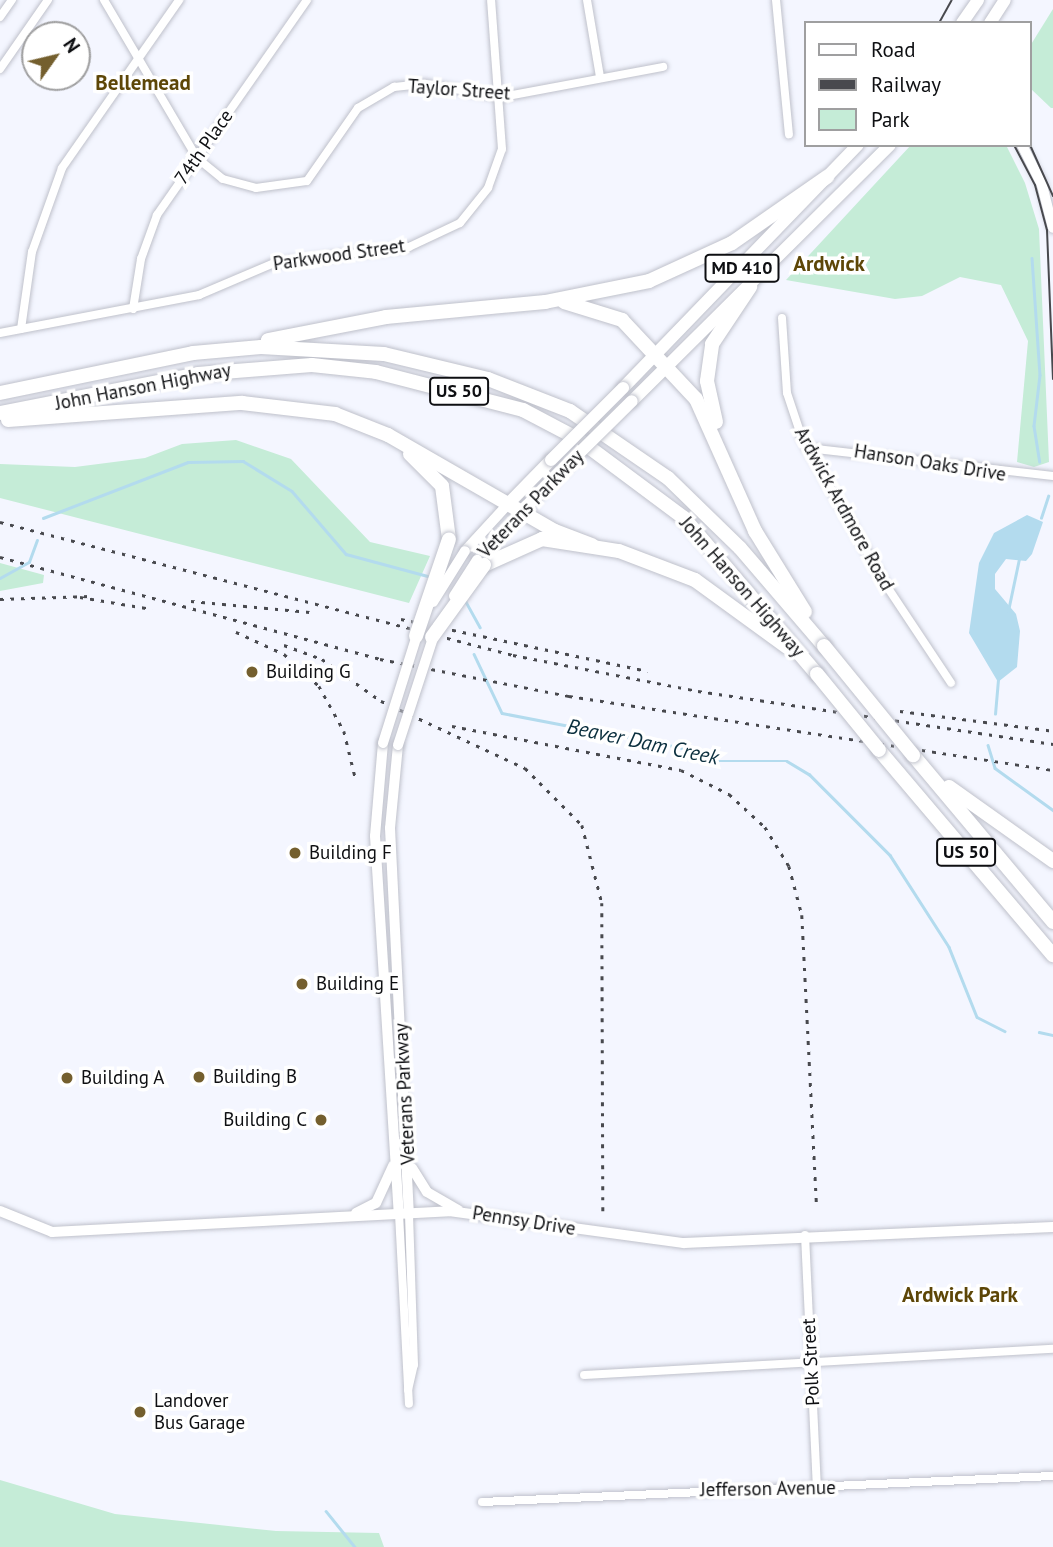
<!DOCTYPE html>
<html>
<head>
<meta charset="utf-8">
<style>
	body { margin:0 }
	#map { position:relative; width:1053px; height:1547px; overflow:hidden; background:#f4f6ff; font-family:"PT Sans",sans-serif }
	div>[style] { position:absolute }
	.green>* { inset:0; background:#c5ecd7 }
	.water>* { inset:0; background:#b3dbee }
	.stream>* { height:2.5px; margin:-1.25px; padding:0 1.25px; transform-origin:1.25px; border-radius:1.25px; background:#b3dbee }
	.roads { filter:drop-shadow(0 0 2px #bfc1cb) drop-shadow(0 0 2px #bfc1cb) }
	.street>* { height:8px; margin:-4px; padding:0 4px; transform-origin:4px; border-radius:4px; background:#fff }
	.secondary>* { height:10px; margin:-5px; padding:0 5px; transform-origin:5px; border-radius:5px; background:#fff }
	.primary>* { height:12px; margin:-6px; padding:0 6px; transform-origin:6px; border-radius:6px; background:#fff }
	.highway>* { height:14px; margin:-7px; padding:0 7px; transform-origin:7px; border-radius:7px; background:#fff }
	.tram>* { height:2px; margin:-1px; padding:0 1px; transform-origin:1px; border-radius:1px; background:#48494e }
	.rail>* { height:2.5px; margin-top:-1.25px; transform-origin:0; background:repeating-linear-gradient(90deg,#48494e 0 3.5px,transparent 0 10.5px) }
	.bridges { filter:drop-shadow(0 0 2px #bfc1cb) drop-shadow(0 0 2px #bfc1cb) }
	.secondary-bridge>* { height:10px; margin:-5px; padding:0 5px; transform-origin:5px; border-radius:5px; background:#fff }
	.primary-bridge>* { height:12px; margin:-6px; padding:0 6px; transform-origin:6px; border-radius:6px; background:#fff }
	.highway-bridge>* { height:14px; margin:-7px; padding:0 7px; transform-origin:7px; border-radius:7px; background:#fff }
	.dots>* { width:19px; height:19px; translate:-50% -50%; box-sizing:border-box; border:4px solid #fff; border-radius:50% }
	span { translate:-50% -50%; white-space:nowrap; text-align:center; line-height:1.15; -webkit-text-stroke:7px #fff; paint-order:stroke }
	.shield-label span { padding:2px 5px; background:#fff; border:2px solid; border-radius:5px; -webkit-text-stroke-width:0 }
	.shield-label { font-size:18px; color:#0e0f12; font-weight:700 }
	.street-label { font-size:19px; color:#0e0f12 }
	.poi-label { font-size:19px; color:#0e0f12 }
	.left { translate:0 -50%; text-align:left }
	.right { translate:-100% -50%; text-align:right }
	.neighbourhood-label { font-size:21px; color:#5d4607; font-weight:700 }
	.water-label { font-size:21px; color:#0b2f3e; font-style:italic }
	.legend { position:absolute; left:804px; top:21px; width:228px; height:126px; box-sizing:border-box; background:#fff; border:2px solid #9f9fa0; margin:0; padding:9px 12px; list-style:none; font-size:21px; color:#0e0f12 }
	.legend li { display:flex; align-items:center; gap:14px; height:35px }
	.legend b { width:35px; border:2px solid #9f9fa0 }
	.north { position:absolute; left:21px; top:21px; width:70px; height:70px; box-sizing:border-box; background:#fff; border:2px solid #9f9fa0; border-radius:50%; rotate:56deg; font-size:19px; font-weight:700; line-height:28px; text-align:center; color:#0e0f12 }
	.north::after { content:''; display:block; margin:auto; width:24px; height:32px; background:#745f2e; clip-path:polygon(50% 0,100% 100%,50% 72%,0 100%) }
</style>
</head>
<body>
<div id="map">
	<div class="green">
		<div style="clip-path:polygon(1053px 9px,1053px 108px,1051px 108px,1030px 88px,1030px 46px)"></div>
		<div style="clip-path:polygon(911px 145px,1006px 145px,1025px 183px,1039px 229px,1049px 462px,1034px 467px,1017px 462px,1028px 341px,1001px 285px,960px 277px,922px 296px,895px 299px,786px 280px)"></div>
		<div style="clip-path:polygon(236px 440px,291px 459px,370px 542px,430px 556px,409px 603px,0 498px,0 464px,75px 467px,145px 458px,182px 444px)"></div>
		<div style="clip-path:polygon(0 563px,44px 575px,43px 583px,0 591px)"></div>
		<div style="clip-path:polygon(0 1480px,115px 1514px,276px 1531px,379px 1533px,384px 1547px,0 1547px)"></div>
	</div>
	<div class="water">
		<div style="clip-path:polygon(1027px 515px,1043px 522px,1032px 554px,1026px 561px,1006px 559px,995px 574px,995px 589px,1016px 614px,1020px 631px,1017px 667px,998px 682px,969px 633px,979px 563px,994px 533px)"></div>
	</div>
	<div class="stream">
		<div style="left:1032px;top:258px;width:117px;rotate:86.1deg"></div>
		<div style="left:1040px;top:375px;width:51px;rotate:96.7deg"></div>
		<div style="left:1034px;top:426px;width:36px;rotate:81deg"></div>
		<div style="left:43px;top:518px;width:155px;rotate:-21.1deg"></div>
		<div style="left:188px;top:462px;width:55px;rotate:-1deg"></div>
		<div style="left:243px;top:461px;width:57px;rotate:31.5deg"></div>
		<div style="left:292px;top:491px;width:83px;rotate:49.4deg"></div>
		<div style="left:346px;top:554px;width:88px;rotate:15.1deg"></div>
		<div style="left:1041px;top:518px;width:23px;rotate:-72deg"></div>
		<div style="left:0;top:578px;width:33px;rotate:-29deg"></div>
		<div style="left:29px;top:562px;width:23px;rotate:-70deg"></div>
		<div style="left:465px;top:600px;width:31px;rotate:61deg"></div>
		<div style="left:1008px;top:611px;width:53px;rotate:-78.1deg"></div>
		<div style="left:474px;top:654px;width:65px;rotate:64.6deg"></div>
		<div style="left:502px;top:713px;width:180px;rotate:10.9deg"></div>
		<div style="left:679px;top:747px;width:38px;rotate:22deg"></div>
		<div style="left:714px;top:761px;width:73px"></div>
		<div style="left:787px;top:761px;width:26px;rotate:31deg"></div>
		<div style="left:809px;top:774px;width:115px;rotate:45deg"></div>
		<div style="left:890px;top:855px;width:109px;rotate:57.3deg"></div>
		<div style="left:949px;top:947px;width:75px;rotate:68.2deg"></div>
		<div style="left:977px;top:1017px;width:31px;rotate:27deg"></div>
		<div style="left:995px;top:714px;width:35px;rotate:-85deg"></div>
		<div style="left:988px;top:745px;width:24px;rotate:73deg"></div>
		<div style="left:995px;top:768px;width:72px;rotate:35.9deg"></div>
		<div style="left:1039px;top:1032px;width:14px;rotate:12deg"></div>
		<div style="left:326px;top:1511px;width:46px;rotate:51.1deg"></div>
	</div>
	<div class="roads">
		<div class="street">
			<div style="left:104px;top:0;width:183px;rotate:59.5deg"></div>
			<div style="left:197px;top:158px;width:33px;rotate:39deg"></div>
			<div style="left:223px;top:179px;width:34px;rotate:15deg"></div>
			<div style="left:256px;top:188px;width:51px;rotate:-7.8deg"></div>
			<div style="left:307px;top:181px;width:89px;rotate:-55.1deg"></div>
			<div style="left:358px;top:108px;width:42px;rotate:-30.3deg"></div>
			<div style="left:394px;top:87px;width:31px;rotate:-6deg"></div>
			<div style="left:425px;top:84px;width:78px;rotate:9.6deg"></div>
			<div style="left:502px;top:97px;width:164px;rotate:-10.6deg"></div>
			<div style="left:587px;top:0;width:78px;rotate:80.4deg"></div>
			<div style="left:776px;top:0;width:135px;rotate:84.5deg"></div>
			<div style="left:0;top:17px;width:21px;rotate:-55deg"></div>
			<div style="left:0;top:69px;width:84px;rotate:-55.2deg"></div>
			<div style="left:133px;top:309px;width:51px;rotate:-80.9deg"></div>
			<div style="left:141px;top:259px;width:47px;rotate:-70deg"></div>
			<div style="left:157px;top:215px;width:262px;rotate:-55.1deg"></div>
			<div style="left:782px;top:318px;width:75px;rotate:86.2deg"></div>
			<div style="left:787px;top:393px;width:47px;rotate:71.6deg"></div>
			<div style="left:802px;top:438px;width:166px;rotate:60.3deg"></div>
			<div style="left:884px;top:582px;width:121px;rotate:56.4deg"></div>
			<div style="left:21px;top:329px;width:78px;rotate:-81.9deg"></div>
			<div style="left:32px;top:252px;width:89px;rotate:-70.3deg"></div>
			<div style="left:62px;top:168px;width:205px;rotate:-55.1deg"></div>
			<div style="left:0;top:333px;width:203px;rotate:-10.8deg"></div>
			<div style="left:199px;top:295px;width:82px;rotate:-23.1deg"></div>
			<div style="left:274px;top:263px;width:136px;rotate:-6.8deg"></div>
			<div style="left:409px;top:247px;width:56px;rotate:-25.2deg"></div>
			<div style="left:460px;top:223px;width:45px;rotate:-51.3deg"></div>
			<div style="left:488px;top:188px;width:41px;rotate:-70.3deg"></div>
			<div style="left:502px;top:149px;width:149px;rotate:-94.2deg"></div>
			<div style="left:807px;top:448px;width:248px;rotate:6.5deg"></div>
			<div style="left:399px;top:1214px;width:190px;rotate:87deg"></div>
			<div style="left:805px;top:1235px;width:253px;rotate:87.3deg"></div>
			<div style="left:584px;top:1375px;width:470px;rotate:-3.2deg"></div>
			<div style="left:408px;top:1390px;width:26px;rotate:-77deg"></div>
			<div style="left:414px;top:1365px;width:151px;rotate:-91.9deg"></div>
			<div style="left:482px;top:1502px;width:572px;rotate:-2.61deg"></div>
		</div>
		<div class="secondary">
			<div style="left:1022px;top:145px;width:45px;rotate:63.4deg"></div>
			<div style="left:1042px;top:185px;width:44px;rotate:75.7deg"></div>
			<div style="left:465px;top:551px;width:65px;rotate:-47.5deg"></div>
			<div style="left:477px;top:560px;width:67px;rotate:-47.4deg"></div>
			<div style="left:383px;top:743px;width:93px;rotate:94.9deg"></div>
			<div style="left:375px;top:836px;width:379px;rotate:86.4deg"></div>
			<div style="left:398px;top:745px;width:83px;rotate:95.5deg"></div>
			<div style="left:390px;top:828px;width:386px;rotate:87.2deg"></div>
			<div style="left:412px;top:1168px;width:28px;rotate:58deg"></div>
			<div style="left:427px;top:1192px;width:36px;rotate:30deg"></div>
			<div style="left:0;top:1211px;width:56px;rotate:22deg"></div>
			<div style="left:52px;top:1232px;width:398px;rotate:-3deg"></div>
			<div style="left:449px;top:1211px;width:237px;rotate:7.8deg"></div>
			<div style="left:684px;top:1243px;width:369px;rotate:-2.5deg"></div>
			<div style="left:356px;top:1213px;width:22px;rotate:-27deg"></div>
			<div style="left:376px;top:1203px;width:41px;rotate:-65.3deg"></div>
		</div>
		<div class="primary">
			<div style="left:962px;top:23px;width:28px;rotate:-55deg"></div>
			<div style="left:990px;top:23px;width:27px;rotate:-57deg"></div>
			<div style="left:623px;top:388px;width:338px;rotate:-46deg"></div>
			<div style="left:632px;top:401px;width:363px;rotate:-44.8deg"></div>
			<div style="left:509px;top:503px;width:60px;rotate:-45.7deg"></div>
			<div style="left:522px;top:511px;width:60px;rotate:-45.7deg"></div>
		</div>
		<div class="highway">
			<div style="left:564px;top:302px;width:61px;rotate:17.2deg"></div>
			<div style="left:622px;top:320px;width:108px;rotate:46.9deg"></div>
			<div style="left:696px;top:399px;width:145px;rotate:65.9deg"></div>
			<div style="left:755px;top:531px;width:95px;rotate:58.3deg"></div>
			<div style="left:268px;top:340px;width:120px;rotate:-11deg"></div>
			<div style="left:386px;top:317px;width:160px;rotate:-5.4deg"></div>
			<div style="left:545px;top:302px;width:106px;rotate:-11.4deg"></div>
			<div style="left:649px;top:281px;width:91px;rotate:-24.6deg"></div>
			<div style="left:732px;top:243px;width:116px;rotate:-34.8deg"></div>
			<div style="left:0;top:393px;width:197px;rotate:-11.7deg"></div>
			<div style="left:193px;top:353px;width:68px;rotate:-5deg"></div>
			<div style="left:261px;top:347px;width:123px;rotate:3.3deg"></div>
			<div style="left:384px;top:354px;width:107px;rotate:13.5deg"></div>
			<div style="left:488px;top:379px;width:88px;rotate:21.3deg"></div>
			<div style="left:570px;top:411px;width:119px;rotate:34.4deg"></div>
			<div style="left:668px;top:478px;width:100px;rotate:44.2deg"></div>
			<div style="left:740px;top:548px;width:129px;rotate:49.4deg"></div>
			<div style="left:0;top:413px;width:202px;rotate:-11.1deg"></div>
			<div style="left:198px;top:374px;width:114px;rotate:-4.5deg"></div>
			<div style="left:312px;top:365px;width:64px;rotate:6.2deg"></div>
			<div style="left:376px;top:372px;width:152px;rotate:14.5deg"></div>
			<div style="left:523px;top:410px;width:62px;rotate:27.8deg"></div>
			<div style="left:578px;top:439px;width:132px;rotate:36.7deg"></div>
			<div style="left:684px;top:518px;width:205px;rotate:49.6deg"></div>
			<div style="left:8px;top:420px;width:235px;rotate:-4.2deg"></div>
			<div style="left:242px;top:403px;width:94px;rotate:6.7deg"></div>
			<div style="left:335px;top:414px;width:57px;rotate:21.6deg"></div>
			<div style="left:388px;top:435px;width:193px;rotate:29.9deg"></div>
			<div style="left:555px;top:531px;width:40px;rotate:21deg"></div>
			<div style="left:716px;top:422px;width:42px;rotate:-102.4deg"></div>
			<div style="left:707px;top:381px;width:37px;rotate:-82deg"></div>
			<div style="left:712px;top:344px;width:69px;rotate:-56.3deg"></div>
			<div style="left:410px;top:454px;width:45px;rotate:45deg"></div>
			<div style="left:442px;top:486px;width:53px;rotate:82.5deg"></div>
			<div style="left:484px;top:565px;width:64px;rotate:-24.1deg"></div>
			<div style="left:542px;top:539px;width:78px;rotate:8.9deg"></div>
			<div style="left:619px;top:551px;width:81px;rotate:20.9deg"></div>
			<div style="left:695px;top:580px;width:114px;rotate:36.1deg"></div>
			<div style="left:879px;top:750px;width:269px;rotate:49.7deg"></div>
			<div style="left:913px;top:755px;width:218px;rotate:50deg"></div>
			<div style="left:949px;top:787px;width:128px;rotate:35.4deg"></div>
		</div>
	</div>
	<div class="tram">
		<div style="left:939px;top:23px;width:26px;rotate:-61deg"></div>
		<div style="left:1014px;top:145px;width:45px;rotate:62.3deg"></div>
		<div style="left:1035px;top:185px;width:47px;rotate:75.1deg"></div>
		<div style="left:1047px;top:230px;width:149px;rotate:87.7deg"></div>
		<div style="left:1030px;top:145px;width:56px;rotate:65.7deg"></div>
	</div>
	<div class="rail">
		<div style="left:0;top:522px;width:530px;rotate:14.53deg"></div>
		<div style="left:513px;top:655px;width:188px;rotate:11deg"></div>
		<div style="left:698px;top:691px;width:359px;rotate:8.5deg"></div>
		<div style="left:0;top:557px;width:393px;rotate:15deg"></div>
		<div style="left:380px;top:659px;width:193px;rotate:11.1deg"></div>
		<div style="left:569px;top:696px;width:490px;rotate:8.7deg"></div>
		<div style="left:80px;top:597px;width:73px;rotate:9.5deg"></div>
		<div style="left:0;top:599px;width:90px;rotate:-1.9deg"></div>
		<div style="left:191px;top:601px;width:119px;rotate:5.3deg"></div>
		<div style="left:401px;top:619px;width:252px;rotate:11.9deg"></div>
		<div style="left:236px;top:632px;width:53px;rotate:24.6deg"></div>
		<div style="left:284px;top:654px;width:47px;rotate:42.4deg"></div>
		<div style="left:319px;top:686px;width:51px;rotate:60.9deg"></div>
		<div style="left:344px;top:731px;width:46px;rotate:76.3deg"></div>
		<div style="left:284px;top:645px;width:40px;rotate:20.2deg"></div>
		<div style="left:322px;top:659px;width:72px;rotate:35.4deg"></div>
		<div style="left:381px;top:701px;width:159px;rotate:25deg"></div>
		<div style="left:525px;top:768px;width:81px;rotate:45deg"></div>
		<div style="left:582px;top:825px;width:81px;rotate:75.6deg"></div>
		<div style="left:602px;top:903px;width:313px;rotate:89.8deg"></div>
		<div style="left:900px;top:711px;width:154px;rotate:7.4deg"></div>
		<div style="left:452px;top:726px;width:233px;rotate:10.9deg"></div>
		<div style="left:681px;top:770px;width:54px;rotate:26.6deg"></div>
		<div style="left:729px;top:794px;width:49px;rotate:42.5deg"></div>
		<div style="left:765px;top:827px;width:46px;rotate:58.4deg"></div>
		<div style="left:789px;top:866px;width:51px;rotate:75.1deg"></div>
		<div style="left:802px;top:915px;width:292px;rotate:87.1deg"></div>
	</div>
	<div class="bridges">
		<div class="secondary-bridge">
			<div style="left:454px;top:596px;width:43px;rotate:-57.4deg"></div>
			<div style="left:433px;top:602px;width:60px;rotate:-57.9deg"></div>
			<div style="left:383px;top:743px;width:116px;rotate:-72.5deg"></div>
			<div style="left:398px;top:745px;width:119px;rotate:-71.9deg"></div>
		</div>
		<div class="primary-bridge">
			<div style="left:551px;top:460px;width:102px;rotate:-45deg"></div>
			<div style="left:564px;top:468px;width:95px;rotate:-44.6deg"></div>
		</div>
		<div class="highway-bridge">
			<div style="left:416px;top:636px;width:102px;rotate:-71.2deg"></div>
			<div style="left:432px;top:637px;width:89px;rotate:-54.2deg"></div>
			<div style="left:824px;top:646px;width:141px;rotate:50.8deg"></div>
			<div style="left:817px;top:674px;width:98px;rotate:50.8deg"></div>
		</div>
	</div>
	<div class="dots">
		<div style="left:252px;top:672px;background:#745f2e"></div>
		<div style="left:295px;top:853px;background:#745f2e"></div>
		<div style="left:302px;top:984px;background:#745f2e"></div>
		<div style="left:199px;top:1077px;background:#745f2e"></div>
		<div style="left:67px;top:1078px;background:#745f2e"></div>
		<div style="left:321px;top:1120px;background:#745f2e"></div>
		<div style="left:140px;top:1412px;background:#745f2e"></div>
	</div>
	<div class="shield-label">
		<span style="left:742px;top:268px">MD 410</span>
		<span style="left:459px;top:391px">US 50</span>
		<span style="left:966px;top:852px">US 50</span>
	</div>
	<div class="street-label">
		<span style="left:459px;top:90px;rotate:4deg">Taylor Street</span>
		<span style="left:204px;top:147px;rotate:-55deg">74th Place</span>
		<span style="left:339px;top:255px;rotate:-8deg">Parkwood Street</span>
		<span style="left:143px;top:387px;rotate:-11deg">John Hanson Highway</span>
		<span style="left:930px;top:463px;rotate:9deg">Hanson Oaks Drive</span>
		<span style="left:531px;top:504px;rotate:-46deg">Veterans Parkway</span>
		<span style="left:844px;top:509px;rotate:61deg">Ardwick Ardmore Road</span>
		<span style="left:742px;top:587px;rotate:49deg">John Hanson Highway</span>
		<span style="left:405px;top:1094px;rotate:-93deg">Veterans Parkway</span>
		<span style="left:524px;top:1221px;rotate:9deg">Pennsy Drive</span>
		<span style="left:811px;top:1362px;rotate:-93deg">Polk Street</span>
		<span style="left:768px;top:1489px;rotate:-1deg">Jefferson Avenue</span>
	</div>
	<div class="poi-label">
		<span class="left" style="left:266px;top:672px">Building G</span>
		<span class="left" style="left:309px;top:853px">Building F</span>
		<span class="left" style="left:316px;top:984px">Building E</span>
		<span class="left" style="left:213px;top:1077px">Building B</span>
		<span class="left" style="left:81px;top:1078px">Building A</span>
		<span class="right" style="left:307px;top:1120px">Building C</span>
		<span class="left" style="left:154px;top:1412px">Landover<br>Bus Garage</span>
	</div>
	<div class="neighbourhood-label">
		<span style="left:143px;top:83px">Bellemead</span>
		<span style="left:829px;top:264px">Ardwick</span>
		<span style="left:960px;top:1295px">Ardwick Park</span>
	</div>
	<div class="water-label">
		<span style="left:643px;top:742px;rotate:12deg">Beaver Dam Creek</span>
	</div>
	<ul class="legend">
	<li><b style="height:9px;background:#fff"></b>Road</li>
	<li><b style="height:9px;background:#48494e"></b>Railway</li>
	<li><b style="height:19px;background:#c5ecd7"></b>Park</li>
	</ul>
	<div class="north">N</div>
</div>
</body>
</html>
